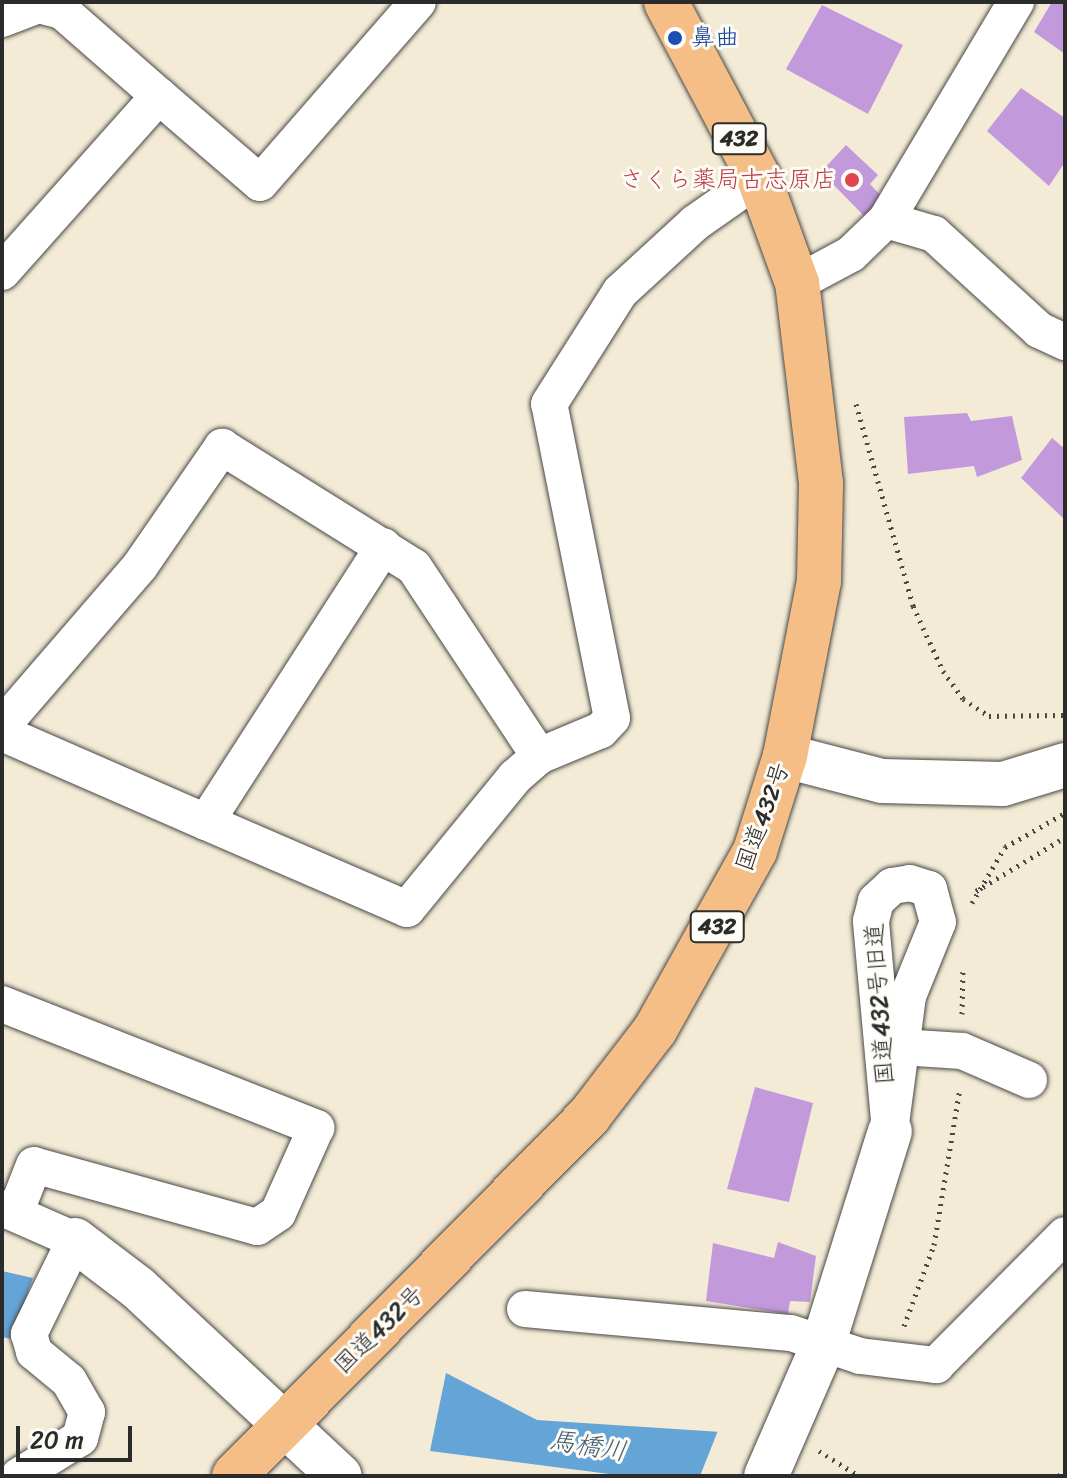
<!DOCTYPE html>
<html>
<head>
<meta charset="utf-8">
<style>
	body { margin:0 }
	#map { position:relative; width:1067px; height:1478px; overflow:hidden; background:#f3ebd6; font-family:Sriracha,"Klee One",sans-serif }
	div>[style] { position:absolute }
	.water>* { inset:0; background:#65a4d7 }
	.pier>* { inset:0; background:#f3ebd6 }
	.building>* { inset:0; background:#c29adc }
	.path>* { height:5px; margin-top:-2.5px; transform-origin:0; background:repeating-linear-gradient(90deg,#494845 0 2px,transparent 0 8px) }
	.roads { filter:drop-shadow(0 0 2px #494845) drop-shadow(0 0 2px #494845) }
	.minor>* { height:36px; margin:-18px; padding:0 18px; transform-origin:18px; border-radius:18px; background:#fff }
	.tertiary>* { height:44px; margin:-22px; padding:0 22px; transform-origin:22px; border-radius:22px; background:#fff }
	.trunk>* { height:44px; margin:-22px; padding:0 22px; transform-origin:22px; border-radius:22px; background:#f6be87 }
	.dots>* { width:22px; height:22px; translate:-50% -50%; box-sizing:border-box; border:4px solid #fdfcf7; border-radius:50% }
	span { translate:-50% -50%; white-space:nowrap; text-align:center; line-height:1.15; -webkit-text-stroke:6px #fdfcf7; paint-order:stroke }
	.shield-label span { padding:2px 6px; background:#fdfcf7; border:2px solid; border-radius:6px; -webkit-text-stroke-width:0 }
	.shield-label { font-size:22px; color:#2b2b2b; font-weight:700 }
	.transit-label { font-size:24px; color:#164399 }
	.left { translate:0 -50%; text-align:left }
	.health-label { font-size:24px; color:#be3a42 }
	.right { translate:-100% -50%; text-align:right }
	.street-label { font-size:24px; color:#2b2b2b }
	.water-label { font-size:26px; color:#425b70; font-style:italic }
	.frame { position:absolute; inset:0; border:4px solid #2b2b2b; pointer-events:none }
	.scale { position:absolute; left:16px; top:1426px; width:116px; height:36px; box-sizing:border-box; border:4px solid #2b2b2b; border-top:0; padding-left:10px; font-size:24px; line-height:28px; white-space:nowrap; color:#2b2b2b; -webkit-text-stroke:6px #fdfcf7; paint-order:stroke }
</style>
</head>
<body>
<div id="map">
	<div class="water">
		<div style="clip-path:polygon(2px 1271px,33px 1278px,11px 1339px,2px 1337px)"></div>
		<div style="clip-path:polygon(446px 1373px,537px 1420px,721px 1432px,738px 1476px,625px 1476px,430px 1451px)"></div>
	</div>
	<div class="pier">
		<div style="clip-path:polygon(719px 1428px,806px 1460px,801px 1476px,700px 1476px)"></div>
	</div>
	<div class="building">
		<div style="clip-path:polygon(1052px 2px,1065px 2px,1065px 54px,1034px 32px)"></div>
		<div style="clip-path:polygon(822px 5px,903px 45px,868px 114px,786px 69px)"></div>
		<div style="clip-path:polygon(1021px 88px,1065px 118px,1065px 162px,1049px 186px,987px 131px)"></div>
		<div style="clip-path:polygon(846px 145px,878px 175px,870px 184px,885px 200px,867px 219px,821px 172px)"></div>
		<div style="clip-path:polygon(967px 413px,971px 421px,1012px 416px,1022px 460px,977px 477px,974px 466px,908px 474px,904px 417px)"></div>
		<div style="clip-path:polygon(1052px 438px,1065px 449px,1065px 520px,1021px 478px)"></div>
		<div style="clip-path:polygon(755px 1087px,813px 1103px,789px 1202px,727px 1189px)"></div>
		<div style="clip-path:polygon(778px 1242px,816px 1256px,810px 1302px,790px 1301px,788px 1314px,706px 1301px,713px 1243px,774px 1258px)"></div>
	</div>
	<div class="path">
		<div style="left:856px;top:404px;width:210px;rotate:74.2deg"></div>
		<div style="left:913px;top:606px;width:72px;rotate:65.2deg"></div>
		<div style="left:943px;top:671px;width:34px;rotate:54deg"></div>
		<div style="left:963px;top:699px;width:31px;rotate:33deg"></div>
		<div style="left:989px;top:716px;width:76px;rotate:-0.8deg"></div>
		<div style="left:976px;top:891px;width:104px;rotate:-31.2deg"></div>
		<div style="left:972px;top:903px;width:65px;rotate:-59.5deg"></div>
		<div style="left:1005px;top:847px;width:69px;rotate:-29.5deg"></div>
		<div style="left:962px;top:1014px;width:46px;rotate:-88.8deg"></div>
		<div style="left:904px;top:1326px;width:86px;rotate:-69.7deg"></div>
		<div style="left:934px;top:1245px;width:159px;rotate:-80.6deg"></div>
		<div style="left:819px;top:1451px;width:47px;rotate:32deg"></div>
		<div style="left:1058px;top:1476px;width:8px;rotate:-30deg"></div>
	</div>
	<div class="roads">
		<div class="minor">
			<div style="left:2px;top:19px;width:40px;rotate:-21deg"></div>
			<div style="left:39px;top:5px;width:24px;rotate:15deg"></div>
			<div style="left:62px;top:11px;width:129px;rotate:41.2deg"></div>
			<div style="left:886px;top:220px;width:50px;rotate:16.3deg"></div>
			<div style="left:934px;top:234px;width:142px;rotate:42.4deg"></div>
			<div style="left:1039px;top:330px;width:29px;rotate:25deg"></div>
			<div style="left:2px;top:272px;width:236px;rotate:-48.3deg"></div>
			<div style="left:159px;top:96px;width:133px;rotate:40.7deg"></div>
			<div style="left:260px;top:183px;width:240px;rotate:-48.9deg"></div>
			<div style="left:797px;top:283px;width:61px;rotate:-28.2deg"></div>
			<div style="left:851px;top:254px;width:49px;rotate:-44.2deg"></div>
			<div style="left:886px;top:220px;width:254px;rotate:-59.2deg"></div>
			<div style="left:2px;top:726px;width:211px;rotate:-49.2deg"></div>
			<div style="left:140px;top:566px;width:145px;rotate:-55.4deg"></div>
			<div style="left:222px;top:447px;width:226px;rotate:32deg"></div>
			<div style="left:414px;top:567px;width:227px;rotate:56.5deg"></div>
			<div style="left:2px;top:733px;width:223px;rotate:23.6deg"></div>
			<div style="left:206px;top:822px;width:328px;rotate:-57.2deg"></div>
			<div style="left:206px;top:822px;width:219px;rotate:23.4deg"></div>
			<div style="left:407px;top:909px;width:171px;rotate:-50.7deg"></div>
			<div style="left:515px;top:777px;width:32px;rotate:-41deg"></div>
			<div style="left:539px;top:756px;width:67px;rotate:-22.8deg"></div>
			<div style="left:601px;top:730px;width:16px;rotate:-47deg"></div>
			<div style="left:612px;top:718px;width:320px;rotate:-101.3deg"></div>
			<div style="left:549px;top:404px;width:133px;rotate:-57.6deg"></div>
			<div style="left:620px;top:292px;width:102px;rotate:-42.6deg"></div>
			<div style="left:695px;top:223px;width:78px;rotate:-35.1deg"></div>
			<div style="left:910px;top:883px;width:20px;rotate:18deg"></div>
			<div style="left:929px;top:889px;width:34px;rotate:75deg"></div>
			<div style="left:938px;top:922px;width:80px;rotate:112.1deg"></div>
			<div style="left:908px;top:996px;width:136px;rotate:97.6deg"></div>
			<div style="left:890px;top:1131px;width:211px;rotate:-95.2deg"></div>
			<div style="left:871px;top:921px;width:21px;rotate:-76deg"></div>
			<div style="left:876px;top:901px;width:22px;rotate:-43deg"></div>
			<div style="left:892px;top:886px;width:18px;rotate:-9deg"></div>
			<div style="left:2px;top:1004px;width:338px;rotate:21.5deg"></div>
			<div style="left:316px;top:1128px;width:93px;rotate:114.1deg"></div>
			<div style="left:278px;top:1213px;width:25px;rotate:146deg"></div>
			<div style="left:257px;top:1227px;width:231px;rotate:-164.5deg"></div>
			<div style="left:34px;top:1165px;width:49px;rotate:111.4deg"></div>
			<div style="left:901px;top:1047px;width:61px;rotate:3.8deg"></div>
			<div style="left:962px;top:1051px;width:73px;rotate:23.4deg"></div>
			<div style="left:2px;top:1208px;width:80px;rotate:23.7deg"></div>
			<div style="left:75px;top:1240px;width:105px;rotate:116.1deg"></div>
			<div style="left:29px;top:1334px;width:19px;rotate:74deg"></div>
			<div style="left:34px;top:1352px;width:45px;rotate:39.6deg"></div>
			<div style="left:69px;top:1381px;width:36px;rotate:60deg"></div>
			<div style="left:87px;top:1412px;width:27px;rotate:105deg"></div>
			<div style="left:80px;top:1438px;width:72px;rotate:148.1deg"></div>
			<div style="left:525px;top:1309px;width:267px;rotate:5.2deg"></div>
			<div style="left:791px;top:1333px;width:73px;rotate:18.4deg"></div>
			<div style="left:860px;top:1356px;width:77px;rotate:6.8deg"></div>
			<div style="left:936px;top:1365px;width:183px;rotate:-45.2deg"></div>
		</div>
		<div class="tertiary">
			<div style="left:785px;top:756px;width:100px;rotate:14.5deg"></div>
			<div style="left:882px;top:781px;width:121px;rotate:1.4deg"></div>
			<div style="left:1003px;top:784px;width:65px;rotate:-17deg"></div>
			<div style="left:75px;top:1240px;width:78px;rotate:37.2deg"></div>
			<div style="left:137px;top:1287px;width:277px;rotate:43deg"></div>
			<div style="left:766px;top:1476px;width:143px;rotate:-66.5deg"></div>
			<div style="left:823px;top:1345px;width:224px;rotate:-72.6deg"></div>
		</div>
		<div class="trunk">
			<div style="left:234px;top:1476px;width:506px;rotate:-45.4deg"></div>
			<div style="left:589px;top:1116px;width:108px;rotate:-52.5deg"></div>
			<div style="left:655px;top:1030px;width:205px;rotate:-60.8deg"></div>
			<div style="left:755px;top:851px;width:100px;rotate:-72.5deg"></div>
			<div style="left:785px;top:756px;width:178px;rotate:-79deg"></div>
			<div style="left:819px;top:581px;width:98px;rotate:-88.8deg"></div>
			<div style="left:821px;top:483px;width:201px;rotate:-96.8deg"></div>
			<div style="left:797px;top:283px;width:112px;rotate:-109.9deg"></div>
			<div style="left:759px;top:178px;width:199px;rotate:-117.9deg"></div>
		</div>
	</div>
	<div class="dots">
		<div style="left:675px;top:38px;background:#1a4fb4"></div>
		<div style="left:852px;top:180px;background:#e0444e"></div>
	</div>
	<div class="shield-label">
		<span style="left:739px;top:139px">432</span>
		<span style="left:717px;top:927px">432</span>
	</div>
	<div class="transit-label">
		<span class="left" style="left:691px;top:38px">鼻曲</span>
	</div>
	<div class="health-label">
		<span class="right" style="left:836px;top:180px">さくら薬局古志原店</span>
	</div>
	<div class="street-label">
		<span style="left:763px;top:817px;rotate:-70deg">国道432号</span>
		<span style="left:880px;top:1004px;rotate:-94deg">国道432号旧道</span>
		<span style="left:379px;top:1330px;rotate:-44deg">国道432号</span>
	</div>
	<div class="water-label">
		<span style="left:588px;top:1446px;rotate:9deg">馬橋川</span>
	</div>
	<div class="frame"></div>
	<div class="scale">20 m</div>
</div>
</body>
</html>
